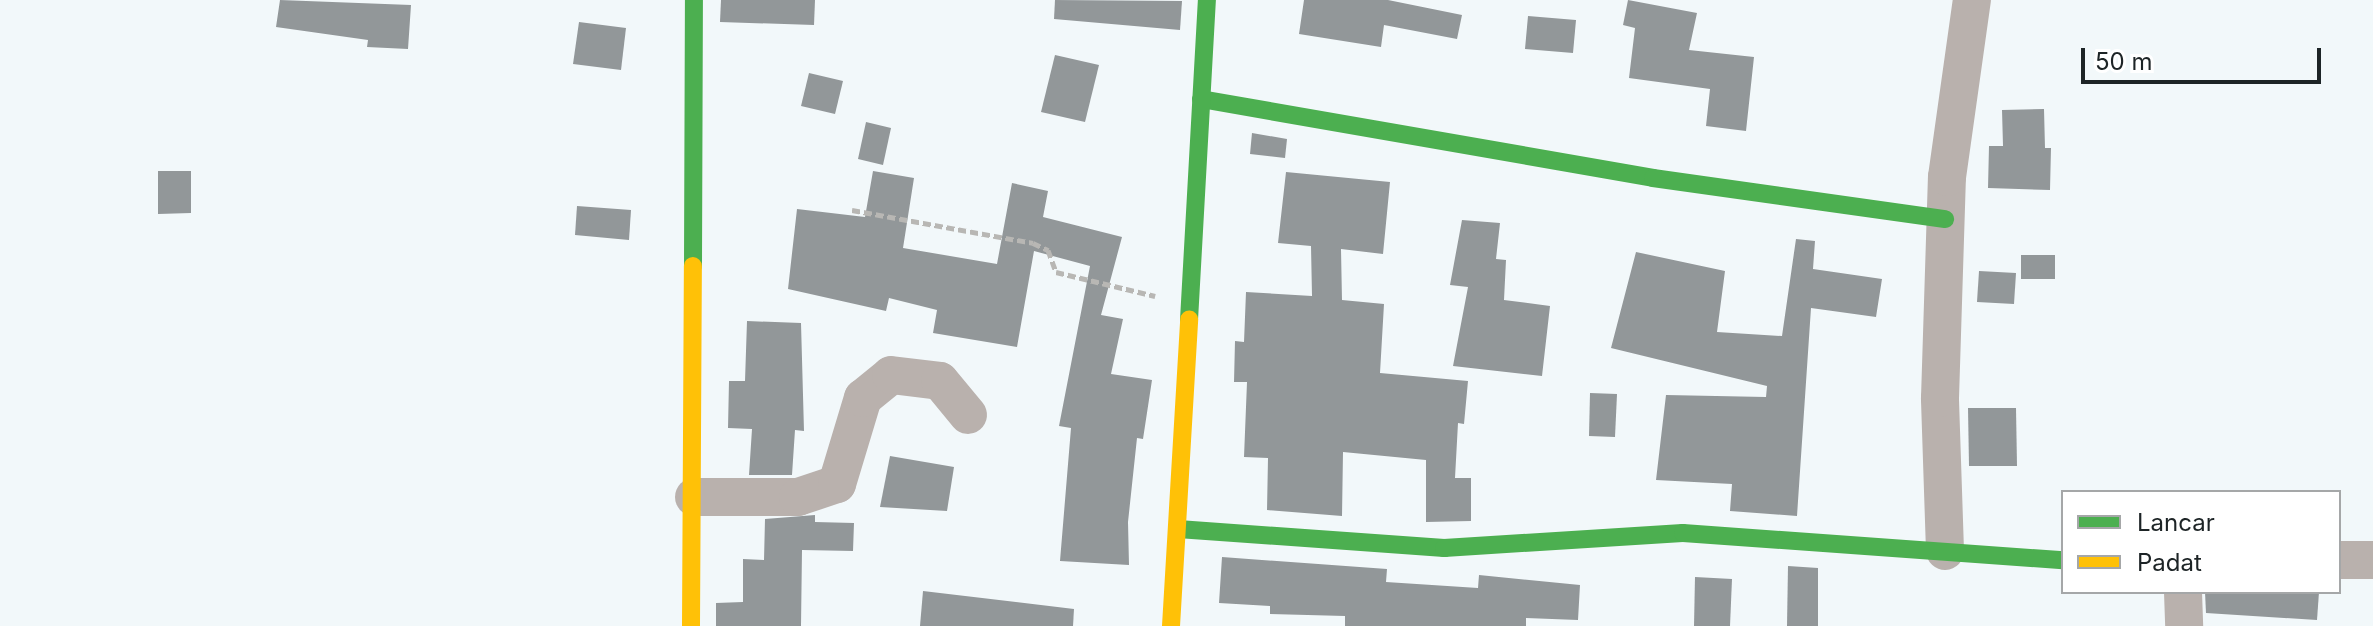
<!DOCTYPE html>
<html>
<head>
<meta charset="utf-8">
<style>
	body { margin:0 }
	#map { position:relative; width:2373px; height:626px; overflow:hidden; background:#f2f8fa; font-family:Inter,sans-serif }
	div>[style] { position:absolute }
	.building>* { inset:0; background:#929799 }
	.path>* { height:5px; margin-top:-2.5px; transform-origin:0; background:repeating-linear-gradient(90deg,#b8b7b4 0 8px,transparent 0 12px) }
	.street>* { height:38px; margin:-19px; padding:0 19px; transform-origin:19px; border-radius:19px; background:#b9b1ad }
	.fast>* { height:18px; margin:-9px; padding:0 9px; transform-origin:9px; border-radius:9px; background:#4caf50 }
	.slow>* { height:18px; margin:-9px; padding:0 9px; transform-origin:9px; border-radius:9px; background:#ffc107 }
	span { translate:-50% -50%; white-space:nowrap; text-align:center; line-height:1.15; -webkit-text-stroke:8px #fff; paint-order:stroke }
	.legend { position:absolute; left:2061px; top:490px; width:280px; height:104px; box-sizing:border-box; background:#fff; border:2px solid #a5a7a8; margin:0; padding:10px 14px; list-style:none; font-size:24px; color:#1d2426 }
	.legend li { display:flex; align-items:center; gap:16px; height:40px }
	.legend b { width:40px; border:2px solid #a5a7a8 }
	.scale { position:absolute; left:2081px; top:48px; width:240px; height:36px; box-sizing:border-box; border:4px solid #1d2426; border-top:0; padding-left:10px; font-size:24px; line-height:28px; white-space:nowrap; color:#1d2426; -webkit-text-stroke:6px #fff; paint-order:stroke }
</style>
</head>
<body>
<div id="map">
	<div class="building">
		<div style="clip-path:polygon(280px 0,411px 5px,408px 49px,367px 47px,368px 40px,276px 27px)"></div>
		<div style="clip-path:polygon(721px 0,815px 0,814px 25px,720px 22px)"></div>
		<div style="clip-path:polygon(1055px 0,1182px 1px,1180px 30px,1054px 19px)"></div>
		<div style="clip-path:polygon(1304px 0,1388px 0,1462px 15px,1457px 39px,1384px 25px,1381px 47px,1299px 34px)"></div>
		<div style="clip-path:polygon(1628px 0,1697px 13px,1689px 50px,1754px 57px,1746px 131px,1706px 126px,1710px 89px,1629px 78px,1635px 28px,1623px 25px)"></div>
		<div style="clip-path:polygon(1528px 16px,1576px 20px,1573px 53px,1525px 49px)"></div>
		<div style="clip-path:polygon(579px 22px,626px 28px,621px 70px,573px 64px)"></div>
		<div style="clip-path:polygon(1055px 55px,1099px 65px,1085px 122px,1041px 112px)"></div>
		<div style="clip-path:polygon(809px 73px,843px 81px,835px 114px,801px 106px)"></div>
		<div style="clip-path:polygon(2044px 109px,2045px 148px,2051px 148px,2050px 190px,1988px 188px,1989px 146px,2003px 146px,2002px 110px)"></div>
		<div style="clip-path:polygon(866px 122px,891px 128px,883px 165px,858px 159px)"></div>
		<div style="clip-path:polygon(1252px 133px,1287px 139px,1285px 158px,1250px 154px)"></div>
		<div style="clip-path:polygon(158px 171px,191px 171px,191px 213px,158px 214px)"></div>
		<div style="clip-path:polygon(873px 171px,914px 178px,903px 248px,997px 264px,1012px 183px,1048px 191px,1043px 217px,1122px 237px,1101px 315px,1123px 319px,1111px 374px,1152px 380px,1143px 439px,1137px 438px,1128px 522px,1129px 565px,1060px 561px,1071px 428px,1059px 426px,1090px 266px,1034px 251px,1017px 347px,933px 333px,937px 310px,889px 298px,886px 311px,788px 289px,797px 209px,865px 217px)"></div>
		<div style="clip-path:polygon(1286px 172px,1390px 182px,1383px 254px,1341px 249px,1342px 300px,1384px 304px,1380px 373px,1468px 381px,1464px 424px,1458px 423px,1455px 478px,1471px 478px,1471px 521px,1426px 522px,1426px 460px,1343px 452px,1342px 516px,1267px 510px,1268px 458px,1244px 457px,1247px 382px,1234px 382px,1235px 341px,1244px 342px,1246px 292px,1312px 296px,1311px 246px,1278px 243px)"></div>
		<div style="clip-path:polygon(577px 206px,631px 210px,629px 240px,575px 235px)"></div>
		<div style="clip-path:polygon(1462px 220px,1500px 223px,1496px 259px,1506px 260px,1504px 300px,1550px 306px,1542px 376px,1453px 366px,1468px 287px,1450px 285px)"></div>
		<div style="clip-path:polygon(1796px 239px,1815px 241px,1813px 269px,1882px 279px,1876px 317px,1811px 308px,1797px 516px,1730px 511px,1732px 484px,1656px 480px,1666px 395px,1766px 397px,1767px 386px,1611px 348px,1636px 252px,1725px 271px,1717px 332px,1782px 336px)"></div>
		<div style="clip-path:polygon(2021px 255px,2055px 255px,2055px 279px,2021px 279px)"></div>
		<div style="clip-path:polygon(1979px 271px,2016px 273px,2014px 304px,1977px 302px)"></div>
		<div style="clip-path:polygon(747px 321px,801px 323px,804px 431px,795px 430px,792px 475px,749px 475px,752px 429px,728px 428px,729px 381px,745px 381px)"></div>
		<div style="clip-path:polygon(1590px 393px,1617px 394px,1615px 437px,1589px 436px)"></div>
		<div style="clip-path:polygon(1968px 408px,2016px 408px,2017px 466px,1969px 466px)"></div>
		<div style="clip-path:polygon(890px 456px,954px 467px,947px 511px,880px 507px)"></div>
		<div style="clip-path:polygon(815px 515px,815px 522px,854px 523px,853px 551px,802px 550px,801px 626px,716px 626px,716px 603px,743px 602px,743px 559px,764px 560px,765px 519px)"></div>
		<div style="clip-path:polygon(1222px 557px,1387px 569px,1386px 582px,1478px 588px,1479px 575px,1580px 585px,1578px 620px,1526px 618px,1526px 626px,1345px 626px,1345px 616px,1270px 614px,1270px 606px,1219px 603px)"></div>
		<div style="clip-path:polygon(1788px 566px,1818px 568px,1818px 626px,1787px 626px)"></div>
		<div style="clip-path:polygon(1695px 577px,1732px 579px,1730px 626px,1694px 626px)"></div>
		<div style="clip-path:polygon(923px 591px,1074px 609px,1073px 626px,920px 626px)"></div>
		<div style="clip-path:polygon(2205px 592px,2319px 592px,2317px 620px,2206px 613px)"></div>
	</div>
	<div class="path">
		<div style="left:852px;top:210px;width:184px;rotate:10.3deg"></div>
		<div style="left:1033px;top:243px;width:17px;rotate:25deg"></div>
		<div style="left:1048px;top:250px;width:23px;rotate:70deg"></div>
		<div style="left:1056px;top:272px;width:102px;rotate:13.6deg"></div>
	</div>
	<div class="street">
		<div style="left:694px;top:497px;width:104px"></div>
		<div style="left:798px;top:497px;width:41px;rotate:-18.4deg"></div>
		<div style="left:837px;top:484px;width:90px;rotate:-73.2deg"></div>
		<div style="left:863px;top:398px;width:36px;rotate:-39deg"></div>
		<div style="left:891px;top:375px;width:49px;rotate:7deg"></div>
		<div style="left:940px;top:381px;width:44px;rotate:50.5deg"></div>
		<div style="left:1945px;top:551px;width:153px;rotate:-91.9deg"></div>
		<div style="left:1940px;top:398px;width:221px;rotate:-88.2deg"></div>
		<div style="left:1947px;top:177px;width:179px;rotate:-82deg"></div>
		<div style="left:2339px;top:560px;width:34px"></div>
		<div style="left:2183px;top:592px;width:34px;rotate:88deg"></div>
	</div>
	<div class="fast">
		<div style="left:1201px;top:99px;width:459px;rotate:9.9deg"></div>
		<div style="left:1653px;top:178px;width:295px;rotate:8deg"></div>
		<div style="left:693px;top:266px;width:266px;rotate:-89.8deg"></div>
		<div style="left:1189px;top:320px;width:321px;rotate:-86.8deg"></div>
		<div style="left:1178px;top:529px;width:267px;rotate:4.1deg"></div>
		<div style="left:1444px;top:548px;width:239px;rotate:-3.6deg"></div>
		<div style="left:1683px;top:533px;width:381px;rotate:4.1deg"></div>
	</div>
	<div class="slow">
		<div style="left:691px;top:626px;width:360px;rotate:-89.7deg"></div>
		<div style="left:1171px;top:626px;width:307px;rotate:-86.6deg"></div>
	</div>
	<ul class="legend">
	<li><b style="height:10px;background:#4caf50"></b>Lancar</li>
	<li><b style="height:10px;background:#ffc107"></b>Padat</li>
	</ul>
	<div class="scale">50 m</div>
</div>
</body>
</html>
